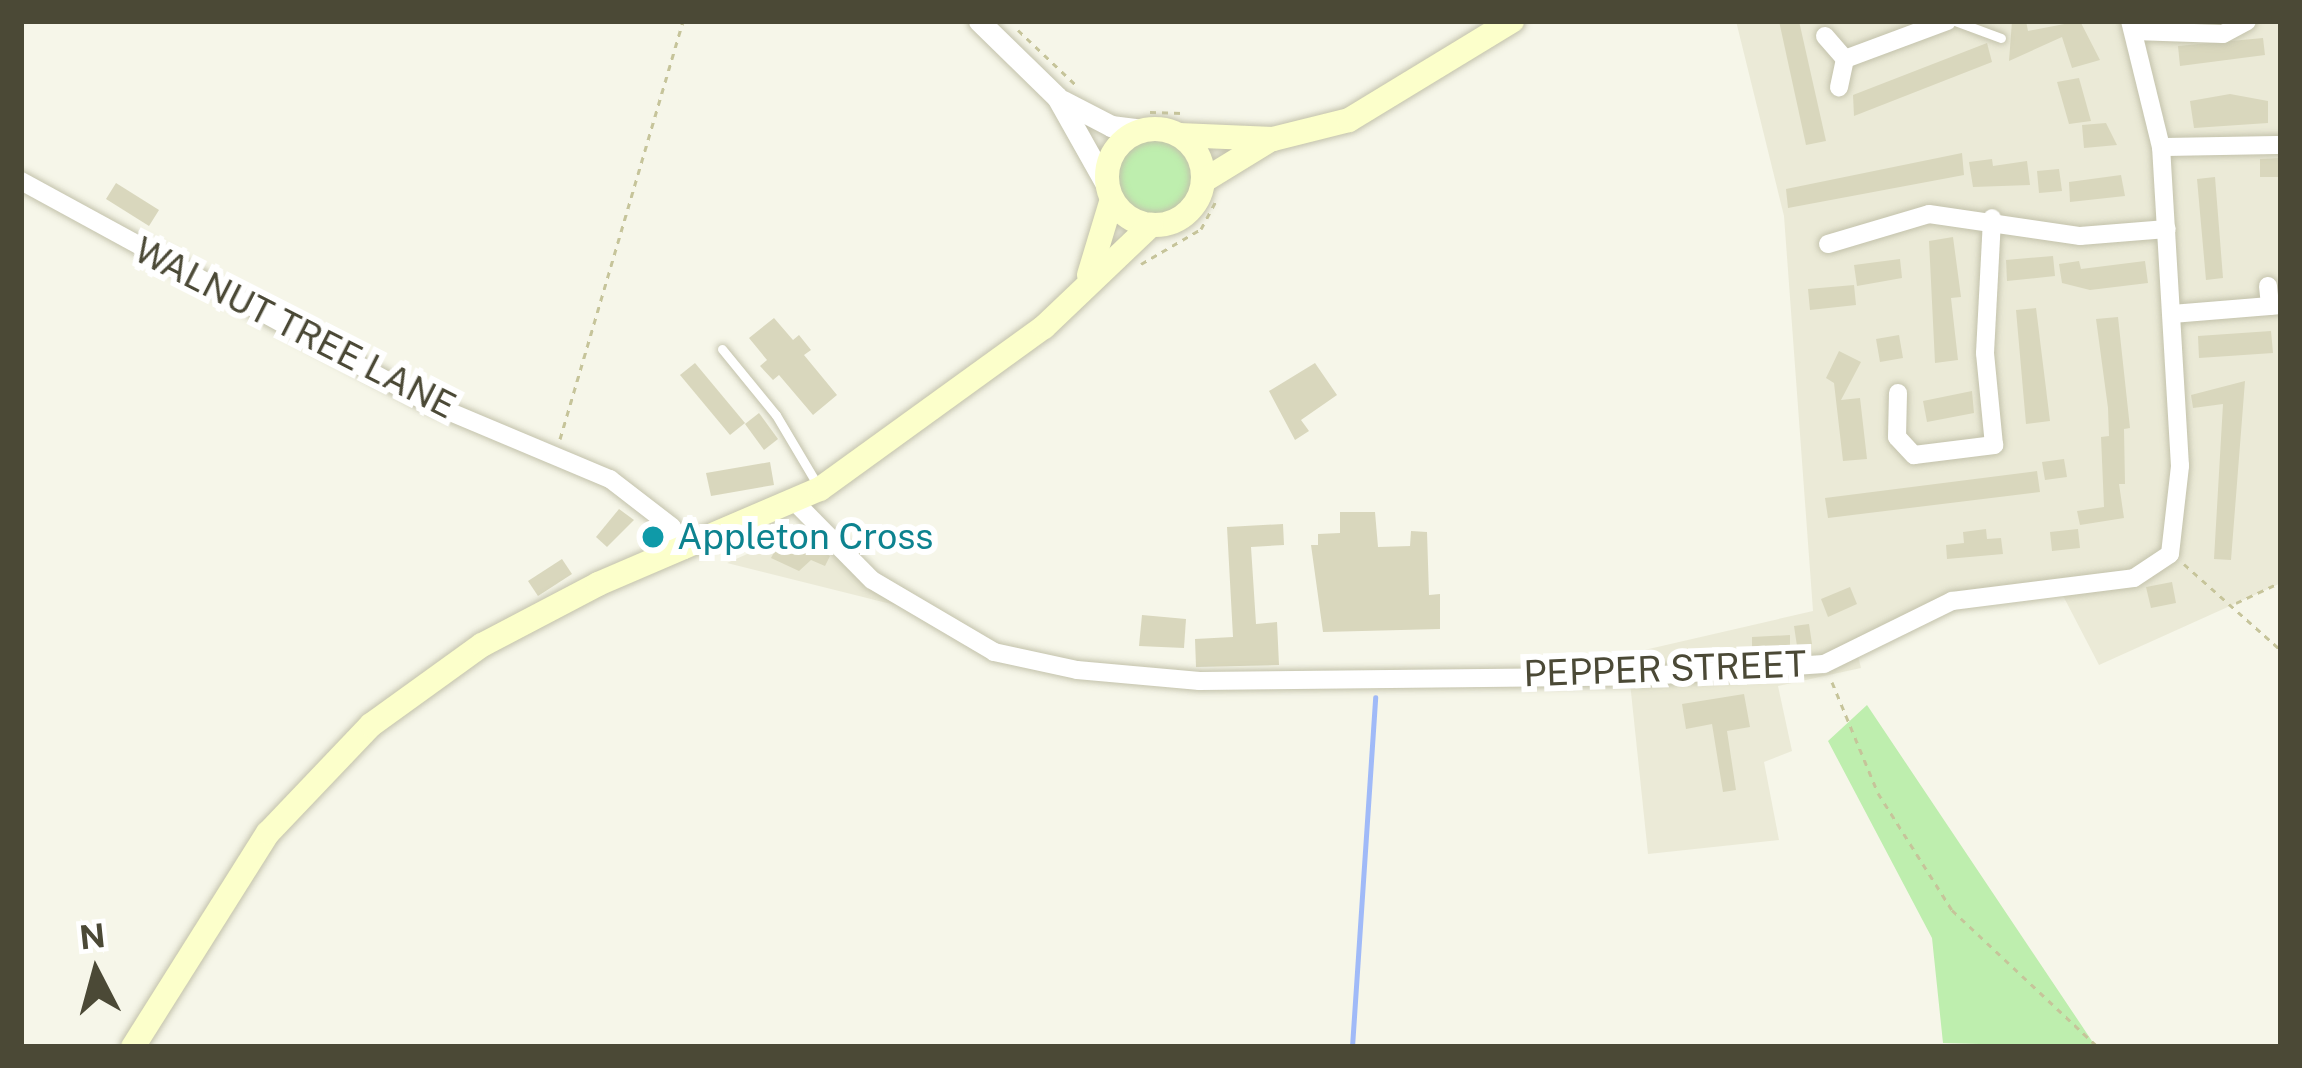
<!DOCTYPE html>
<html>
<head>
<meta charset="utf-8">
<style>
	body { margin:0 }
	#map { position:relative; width:2302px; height:1068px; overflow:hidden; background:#f6f6e9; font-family:"Public Sans",sans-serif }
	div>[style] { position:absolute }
	.residential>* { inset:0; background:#ebead7 }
	.green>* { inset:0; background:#beeeae }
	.round { border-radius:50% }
	.stream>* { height:4.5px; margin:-2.25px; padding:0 2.25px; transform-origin:2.25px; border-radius:2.25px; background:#a0baf8 }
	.building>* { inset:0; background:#d9d7bd }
	.path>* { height:3px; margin-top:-1.5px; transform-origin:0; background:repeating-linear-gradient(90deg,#c6c49a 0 6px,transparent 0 12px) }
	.roads { filter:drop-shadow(0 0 3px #c3c2ab) drop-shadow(0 0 3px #c3c2ab) }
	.service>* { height:9px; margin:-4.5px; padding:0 4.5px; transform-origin:4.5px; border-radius:4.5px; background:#fff }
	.minor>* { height:18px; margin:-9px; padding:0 9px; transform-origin:9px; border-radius:9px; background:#fff }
	.tertiary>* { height:21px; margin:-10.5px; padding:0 10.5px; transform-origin:10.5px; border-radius:10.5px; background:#fff }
	.secondary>* { height:24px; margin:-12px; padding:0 12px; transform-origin:12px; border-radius:12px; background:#fcffcb }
	.secondary>.ring { margin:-12px; padding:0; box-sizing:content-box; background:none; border:24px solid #fcffcb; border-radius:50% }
	.dots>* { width:33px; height:33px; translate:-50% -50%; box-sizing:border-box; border:6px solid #fff; border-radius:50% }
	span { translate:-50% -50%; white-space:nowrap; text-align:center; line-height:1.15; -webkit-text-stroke:12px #fff; paint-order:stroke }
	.street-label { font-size:36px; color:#4b4936 }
	.culture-label { font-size:36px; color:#0d838f }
	.left { translate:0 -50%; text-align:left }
	.frame { position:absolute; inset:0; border:24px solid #4b4936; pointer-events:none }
	.north { position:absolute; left:36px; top:912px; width:120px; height:120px; -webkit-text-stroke:9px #fff; paint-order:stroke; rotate:354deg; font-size:33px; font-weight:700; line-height:48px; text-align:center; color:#4b4936 }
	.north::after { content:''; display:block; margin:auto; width:42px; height:54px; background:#4b4936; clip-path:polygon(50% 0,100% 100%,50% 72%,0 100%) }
</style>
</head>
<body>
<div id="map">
	<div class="residential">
		<div style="clip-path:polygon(1736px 21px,2281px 21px,2281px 583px,2099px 665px,2059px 588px,1958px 602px,1856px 648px,1861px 668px,1778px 686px,1792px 751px,1764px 762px,1779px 840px,1648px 854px,1627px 654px,1813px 611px,1784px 216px)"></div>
		<div style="clip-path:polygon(812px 525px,911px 609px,727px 563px)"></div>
	</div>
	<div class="green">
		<div class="round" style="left:1113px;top:139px;width:78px;height:78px"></div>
		<div style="clip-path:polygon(1867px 705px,2096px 1047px,1943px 1043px,1932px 938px,1828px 741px)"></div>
	</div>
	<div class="stream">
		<div style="left:1352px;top:1047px;width:350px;rotate:-86.2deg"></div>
	</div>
	<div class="building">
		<div style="clip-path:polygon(1779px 21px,1799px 21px,1826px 141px,1806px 145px)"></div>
		<div style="clip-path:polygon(2012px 21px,2026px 21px,2028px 31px,2080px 21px,2100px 60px,2072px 68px,2062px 37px,2009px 61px)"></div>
		<div style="clip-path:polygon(2263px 38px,2265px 55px,2180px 66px,2178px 46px)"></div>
		<div style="clip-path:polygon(1987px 43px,1992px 62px,1854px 116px,1853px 95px)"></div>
		<div style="clip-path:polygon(2079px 78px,2091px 121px,2069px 124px,2057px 82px)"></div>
		<div style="clip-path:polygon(2230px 94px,2268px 101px,2268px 123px,2194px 128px,2190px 101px)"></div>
		<div style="clip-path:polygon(2106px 123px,2117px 145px,2084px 148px,2082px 125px)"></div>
		<div style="clip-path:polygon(1962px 153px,1964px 175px,1788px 208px,1786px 189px)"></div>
		<div style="clip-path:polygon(2281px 158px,2281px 177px,2260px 177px,2260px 159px)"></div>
		<div style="clip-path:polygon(1992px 159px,1993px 166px,2027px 161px,2030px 185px,1973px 187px,1969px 162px)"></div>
		<div style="clip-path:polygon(2059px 169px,2062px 191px,2039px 193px,2037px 171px)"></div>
		<div style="clip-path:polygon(2121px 175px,2125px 196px,2070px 202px,2069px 182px)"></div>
		<div style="clip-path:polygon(2215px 177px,2223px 278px,2206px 280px,2197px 179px)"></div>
		<div style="clip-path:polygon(116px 183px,159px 210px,149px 226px,106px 199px)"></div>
		<div style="clip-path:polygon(1953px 237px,1961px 297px,1951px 298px,1958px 360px,1935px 363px,1929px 241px)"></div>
		<div style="clip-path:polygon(2053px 256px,2055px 276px,2007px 281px,2006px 260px)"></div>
		<div style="clip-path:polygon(1900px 259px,1902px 278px,1857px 286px,1854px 265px)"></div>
		<div style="clip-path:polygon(2079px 261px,2081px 269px,2145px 261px,2148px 283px,2090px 290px,2062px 283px,2059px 264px)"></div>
		<div style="clip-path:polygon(1854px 285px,1856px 305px,1810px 310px,1808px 289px)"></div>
		<div style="clip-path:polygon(2036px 308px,2050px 421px,2026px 424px,2016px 310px)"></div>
		<div style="clip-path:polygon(2118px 317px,2130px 428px,2124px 429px,2125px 484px,2119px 484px,2124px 518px,2080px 525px,2077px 511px,2104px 507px,2101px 437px,2109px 436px,2108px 408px,2096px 319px)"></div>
		<div style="clip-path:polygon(774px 318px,793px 340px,799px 335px,811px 350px,804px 355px,837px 395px,813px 415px,779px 375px,773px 380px,760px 366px,767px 360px,749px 338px)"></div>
		<div style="clip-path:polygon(2271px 331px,2273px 353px,2199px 358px,2198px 336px)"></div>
		<div style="clip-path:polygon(1899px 335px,1903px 358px,1880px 362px,1876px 339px)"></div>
		<div style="clip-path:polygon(1839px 351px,1861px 362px,1841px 400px,1860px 398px,1867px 459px,1843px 461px,1834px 383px,1826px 378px)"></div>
		<div style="clip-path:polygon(695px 363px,745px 423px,730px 435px,680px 375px)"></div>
		<div style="clip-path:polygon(1315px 363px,1337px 395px,1301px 420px,1309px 431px,1295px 440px,1269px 391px)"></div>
		<div style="clip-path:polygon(2245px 381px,2231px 560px,2214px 559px,2223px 404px,2193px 408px,2191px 395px)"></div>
		<div style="clip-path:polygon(1972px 391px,1974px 413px,1927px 422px,1923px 401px)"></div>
		<div style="clip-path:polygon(759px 413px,778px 439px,764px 450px,745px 424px)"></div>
		<div style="clip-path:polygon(2064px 459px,2067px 477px,2045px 480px,2042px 462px)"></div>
		<div style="clip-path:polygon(770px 462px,774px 485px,711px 496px,706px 473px)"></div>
		<div style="clip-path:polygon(2037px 471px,2040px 492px,1828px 518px,1825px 498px)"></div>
		<div style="clip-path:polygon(619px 509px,634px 520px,607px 547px,596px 537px)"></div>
		<div style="clip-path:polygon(1340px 512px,1375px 512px,1378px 547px,1410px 546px,1411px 531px,1427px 532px,1429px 595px,1440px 594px,1440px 629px,1323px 632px,1311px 545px,1318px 545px,1318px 534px,1340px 533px)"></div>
		<div style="clip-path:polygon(1283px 524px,1284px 545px,1251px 547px,1256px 624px,1277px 622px,1279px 665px,1196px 667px,1195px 639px,1233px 637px,1227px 527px)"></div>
		<div style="clip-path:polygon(1986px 529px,1987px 539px,2001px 538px,2003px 554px,1947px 559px,1946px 545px,1964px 543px,1963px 532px)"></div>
		<div style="clip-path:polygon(2078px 529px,2080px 548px,2052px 551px,2050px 532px)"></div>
		<div style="clip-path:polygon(800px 537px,830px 556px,825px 566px,811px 560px,799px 571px,771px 558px,779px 543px,794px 550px)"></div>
		<div style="clip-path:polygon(562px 559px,572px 574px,538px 596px,528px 581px)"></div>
		<div style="clip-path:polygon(2172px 582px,2176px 603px,2151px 608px,2146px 587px)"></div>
		<div style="clip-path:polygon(1850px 587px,1857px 604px,1828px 617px,1821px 599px)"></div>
		<div style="clip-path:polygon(1142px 615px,1186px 619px,1184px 648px,1139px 646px)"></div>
		<div style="clip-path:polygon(1809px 624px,1812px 644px,1797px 646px,1794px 626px)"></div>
		<div style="clip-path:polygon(1790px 635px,1790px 651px,1752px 653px,1752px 637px)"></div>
		<div style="clip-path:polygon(1744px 694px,1750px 727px,1727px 731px,1736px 790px,1723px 792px,1712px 724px,1686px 729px,1682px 704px)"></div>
	</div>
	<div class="path">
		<div style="left:1018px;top:30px;width:80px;rotate:43.5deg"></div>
		<div style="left:1150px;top:112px;width:32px;rotate:2deg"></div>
		<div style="left:1141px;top:264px;width:69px;rotate:-30.3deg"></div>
		<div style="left:1201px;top:229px;width:34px;rotate:-62deg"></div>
		<div style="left:560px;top:439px;width:436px;rotate:-73.6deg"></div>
		<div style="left:2184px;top:564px;width:130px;rotate:41.6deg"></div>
		<div style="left:2236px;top:603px;width:50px;rotate:-25deg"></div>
		<div style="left:1832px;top:682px;width:120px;rotate:67.5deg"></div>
		<div style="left:1878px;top:793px;width:138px;rotate:57.7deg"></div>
		<div style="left:1952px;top:910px;width:200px;rotate:43.2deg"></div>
	</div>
	<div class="roads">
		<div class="service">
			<div style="left:1955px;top:21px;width:49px;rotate:20.3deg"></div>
			<div style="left:722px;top:349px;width:85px;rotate:50.7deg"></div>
			<div style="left:776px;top:415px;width:86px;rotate:59.3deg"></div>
		</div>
		<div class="minor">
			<div style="left:2134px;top:31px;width:89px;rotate:1.9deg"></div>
			<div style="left:2223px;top:34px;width:27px;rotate:-28deg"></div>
			<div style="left:1825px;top:36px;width:30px;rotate:49deg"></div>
			<div style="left:1845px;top:59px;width:29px;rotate:102deg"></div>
			<div style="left:1845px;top:59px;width:109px;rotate:-20.4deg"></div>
			<div style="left:2161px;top:147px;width:120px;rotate:-1deg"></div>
			<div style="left:21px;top:181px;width:459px;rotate:28.6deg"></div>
			<div style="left:424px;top:401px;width:202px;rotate:22.8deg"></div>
			<div style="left:610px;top:479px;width:78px;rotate:37.7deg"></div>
			<div style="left:672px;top:527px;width:26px;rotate:62deg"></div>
			<div style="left:1828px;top:244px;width:105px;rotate:-16.5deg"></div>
			<div style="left:1929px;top:214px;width:153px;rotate:8.3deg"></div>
			<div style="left:2080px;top:236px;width:87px;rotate:-4.6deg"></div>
			<div style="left:2268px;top:286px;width:20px;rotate:84deg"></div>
			<div style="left:2270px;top:306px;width:11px;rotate:-5deg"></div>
			<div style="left:2172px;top:314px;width:98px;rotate:-4.7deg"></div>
			<div style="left:1898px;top:393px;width:44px;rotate:91.3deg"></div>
			<div style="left:1897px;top:437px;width:25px;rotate:47deg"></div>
			<div style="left:1914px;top:455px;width:81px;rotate:-7.1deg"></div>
			<div style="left:1994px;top:445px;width:92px;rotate:-95.6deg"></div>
			<div style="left:1985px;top:353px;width:135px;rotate:-87deg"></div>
			<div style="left:796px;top:503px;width:108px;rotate:45.4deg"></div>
			<div style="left:872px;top:580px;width:142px;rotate:30.5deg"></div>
			<div style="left:994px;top:652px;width:85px;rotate:12.2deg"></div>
			<div style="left:1077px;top:670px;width:123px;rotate:5.1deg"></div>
			<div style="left:1200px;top:681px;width:447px;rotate:-0.6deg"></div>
			<div style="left:1647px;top:676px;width:177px;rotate:-3.9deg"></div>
			<div style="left:1824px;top:664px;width:143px;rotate:-26.2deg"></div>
			<div style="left:1952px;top:601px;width:183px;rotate:-7.2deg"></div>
			<div style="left:2134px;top:578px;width:43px;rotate:-33.7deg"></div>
			<div style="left:2170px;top:554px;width:89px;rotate:-83.5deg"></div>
			<div style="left:2180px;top:466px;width:320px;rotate:-93.4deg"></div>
			<div style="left:2161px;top:147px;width:130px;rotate:-103.8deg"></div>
		</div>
		<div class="tertiary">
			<div style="left:979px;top:21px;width:109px;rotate:44.3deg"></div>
			<div style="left:1057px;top:97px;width:102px;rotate:60.7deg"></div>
			<div style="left:1063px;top:101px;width:54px;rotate:27.5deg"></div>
			<div style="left:1111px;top:126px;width:32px;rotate:7deg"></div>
		</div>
		<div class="secondary">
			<div class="ring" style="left:1107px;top:129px;width:72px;height:72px"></div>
			<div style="left:1179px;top:135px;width:94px;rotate:2.4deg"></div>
			<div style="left:1273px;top:139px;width:78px;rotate:-14deg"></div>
			<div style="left:1349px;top:120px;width:191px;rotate:-31.3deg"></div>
			<div style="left:1203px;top:181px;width:79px;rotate:-31.5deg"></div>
			<div style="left:1089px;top:275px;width:79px;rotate:-73.2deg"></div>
			<div style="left:133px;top:1047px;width:253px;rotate:-57.8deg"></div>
			<div style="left:268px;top:833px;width:149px;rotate:-46.4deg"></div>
			<div style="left:371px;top:725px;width:137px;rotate:-35.8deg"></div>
			<div style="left:482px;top:645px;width:131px;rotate:-27.7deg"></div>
			<div style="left:598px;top:584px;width:241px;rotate:-23.2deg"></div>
			<div style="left:820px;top:489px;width:276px;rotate:-35.9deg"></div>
			<div style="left:1044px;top:327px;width:148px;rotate:-43.6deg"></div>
		</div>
	</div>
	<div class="dots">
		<div style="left:653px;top:537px;background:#0f9aa8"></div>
	</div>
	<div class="street-label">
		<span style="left:295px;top:328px;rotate:27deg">WALNUT TREE LANE</span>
		<span style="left:1665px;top:669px;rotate:-2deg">PEPPER STREET</span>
	</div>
	<div class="culture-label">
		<span class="left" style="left:677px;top:537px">Appleton Cross</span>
	</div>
	<div class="frame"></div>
	<div class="north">N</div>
</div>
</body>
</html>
